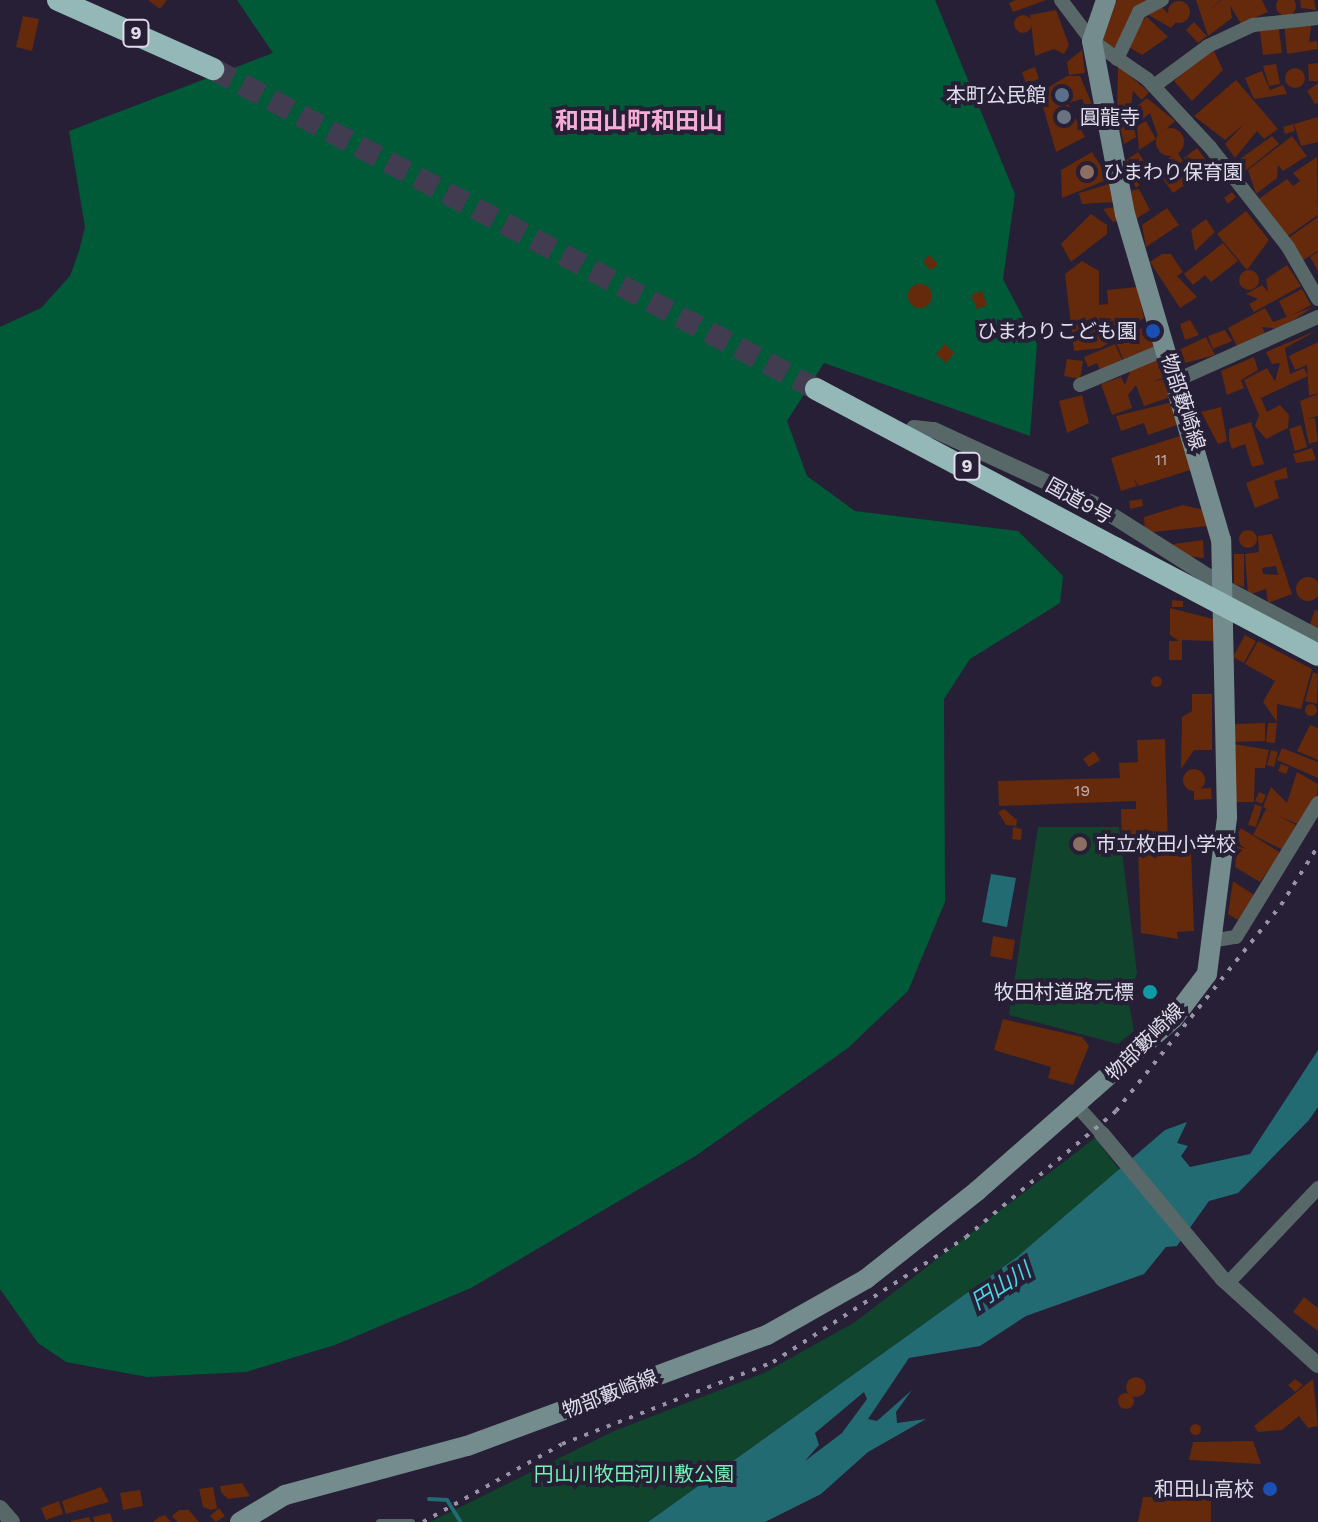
<!DOCTYPE html>
<html>
<head>
<meta charset="utf-8">
<style>
	body { margin:0 }
	#map { position:relative; width:1318px; height:1522px; overflow:hidden; background:#261f35; font-family:"Work Sans","Noto Sans JP",sans-serif }
	div>[style] { position:absolute }
	.green>* { inset:0; background:#11442c }
	.forest>* { inset:0; background:#005a38 }
	.water>* { inset:0; background:#226b73 }
	.stream>* { height:4px; margin:-2px; padding:0 2px; transform-origin:2px; border-radius:2px; background:#226b73 }
	.building>* { inset:0; background:#65290c }
	.round { border-radius:50% }
	.trunk-tunnel>* { height:22px; margin-top:-11px; transform-origin:0; background:repeating-linear-gradient(90deg,#423c50 0 22px,transparent 0 33px) }
	.service>* { height:7px; margin:-3.5px; padding:0 3.5px; transform-origin:3.5px; border-radius:3.5px; background:#586767 }
	.minor>* { height:14px; margin:-7px; padding:0 7px; transform-origin:7px; border-radius:7px; background:#586767 }
	.tertiary>* { height:16px; margin:-8px; padding:0 8px; transform-origin:8px; border-radius:8px; background:#586767 }
	.secondary>* { height:20px; margin:-10px; padding:0 10px; transform-origin:10px; border-radius:10px; background:#748c8d }
	.trunk>* { height:22px; margin:-11px; padding:0 11px; transform-origin:11px; border-radius:11px; background:#94b7b8 }
	.rail>* { height:4px; margin-top:-2px; transform-origin:0; background:repeating-linear-gradient(90deg,#9994a5 0 4px,transparent 0 12px) }
	.trunk-bridge>* { height:22px; margin:-11px; padding:0 11px; transform-origin:11px; border-radius:11px; background:#94b7b8 }
	.dots>* { width:22px; height:22px; translate:-50% -50%; box-sizing:border-box; border:4px solid #261f35; border-radius:50% }
	span { translate:-50% -50%; white-space:nowrap; text-align:center; line-height:1.15; -webkit-text-stroke:8px #261f35; paint-order:stroke }
	.number-label { font-size:16px; color:#c1b0b3 }
	.number-label span { -webkit-text-stroke-width:0 }
	.shield-label span { padding:2px 6px; background:#261f35; border:2px solid; border-radius:6px; -webkit-text-stroke-width:0 }
	.shield-label { font-size:18px; color:#e0ddeb; font-weight:700 }
	.poi-label { font-size:20px; color:#e0ddeb }
	.right { translate:-100% -50%; text-align:right }
	.left { translate:0 -50%; text-align:left }
	.street-label { font-size:20px; color:#e0ddeb }
	.park-label { font-size:20px; color:#71f3b3 }
	.water-label { font-size:22px; color:#4bd6e5; font-style:italic }
	.quarter-label { font-size:24px; color:#f5acd5; font-weight:700 }
</style>
</head>
<body>
<div id="map">
	<div class="green">
		<div style="clip-path:polygon(1038px 827px,1119px 827px,1137px 973px,1128px 998px,1134px 1031px,1118px 1044px,1009px 1015px)"></div>
		<div style="clip-path:polygon(1095px 1138px,1122px 1173px,1017px 1257px,648px 1522px,430px 1522px,614px 1431px,764px 1373px,855px 1322px)"></div>
	</div>
	<div class="forest">
		<div style="clip-path:polygon(237px 0,935px 0,1015px 194px,1003px 279px,1037px 344px,1030px 436px,824px 363px,787px 421px,807px 476px,855px 511px,1018px 531px,1063px 576px,1060px 603px,970px 659px,944px 699px,945px 902px,908px 991px,848px 1048px,697px 1155px,471px 1288px,335px 1345px,246px 1372px,147px 1377px,66px 1362px,38px 1343px,0 1289px,0 327px,41px 308px,70px 276px,79px 251px,85px 227px,69px 131px,273px 53px)"></div>
	</div>
	<div class="water">
		<div style="clip-path:polygon(991px 874px,1016px 878px,1007px 927px,982px 922px)"></div>
		<div style="clip-path:polygon(evenodd,1318px 1050px,1318px 1107px,1309px 1120px,1238px 1193px,1209px 1201px,1177px 1246px,1166px 1247px,1144px 1274px,1026px 1316px,980px 1346px,909px 1358px,868px 1419px,877px 1421px,912px 1390px,896px 1412px,897px 1423px,926px 1419px,868px 1452px,821px 1494px,765px 1522px,648px 1522px,1017px 1257px,1165px 1130px,1187px 1122px,1177px 1143px,1188px 1146px,1181px 1156px,1190px 1167px,1250px 1154px,1318px 1050px,864px 1392px,867px 1399px,842px 1433px,805px 1461px,819px 1445px,815px 1433px,864px 1392px)"></div>
	</div>
	<div class="stream">
		<div style="left:429px;top:1499px;width:18px;rotate:3deg"></div>
		<div style="left:447px;top:1500px;width:25px;rotate:58deg"></div>
	</div>
	<div class="building">
		<div class="round" style="left:1276px;top:-4px;width:20px;height:20px"></div>
		<div style="clip-path:polygon(148px 0,167px 0,160px 9px)"></div>
		<div style="clip-path:polygon(1016px 0,1046px 0,1013px 12px,1009px 3px)"></div>
		<div style="clip-path:polygon(1117px 0,1154px 0,1118px 49px,1102px 42px)"></div>
		<div style="clip-path:polygon(1196px 0,1220px 0,1209px 11px,1221px 0,1262px 0,1268px 12px,1241px 24px,1230px 5px,1232px 18px,1208px 36px)"></div>
		<div style="clip-path:polygon(1300px 0,1314px 0,1316px 10px,1301px 8px)"></div>
		<div class="round" style="left:1168px;top:1px;width:22px;height:22px"></div>
		<div style="clip-path:polygon(1161px 6px,1176px 22px,1171px 28px,1145px 13px)"></div>
		<div style="clip-path:polygon(1056px 10px,1069px 45px,1064px 54px,1054px 49px,1035px 56px,1030px 15px)"></div>
		<div class="round" style="left:1014px;top:15px;width:18px;height:18px"></div>
		<div style="clip-path:polygon(23px 16px,39px 19px,32px 51px,16px 47px)"></div>
		<div style="clip-path:polygon(1146px 16px,1168px 37px,1142px 55px,1127px 46px)"></div>
		<div style="clip-path:polygon(1312px 20px,1309px 42px,1317px 41px,1318px 49px,1287px 54px,1284px 21px)"></div>
		<div style="clip-path:polygon(1194px 22px,1207px 36px,1198px 43px,1186px 30px)"></div>
		<div style="clip-path:polygon(1278px 22px,1282px 53px,1263px 55px,1259px 25px)"></div>
		<div style="clip-path:polygon(1212px 47px,1223px 70px,1192px 101px,1174px 81px)"></div>
		<div style="clip-path:polygon(1082px 50px,1085px 73px,1069px 75px,1067px 62px)"></div>
		<div style="clip-path:polygon(1318px 63px,1318px 81px,1309px 81px,1308px 64px)"></div>
		<div style="clip-path:polygon(1276px 64px,1280px 84px,1269px 86px,1263px 66px)"></div>
		<div style="clip-path:polygon(1118px 66px,1149px 92px,1142px 100px,1133px 91px,1130px 113px,1117px 114px)"></div>
		<div style="clip-path:polygon(1035px 67px,1039px 79px,1026px 84px,1022px 72px)"></div>
		<div class="round" style="left:1285px;top:68px;width:20px;height:20px"></div>
		<div style="clip-path:polygon(1262px 71px,1270px 90px,1283px 85px,1287px 94px,1254px 99px,1245px 78px)"></div>
		<div style="clip-path:polygon(1067px 76px,1080px 76px,1094px 109px,1088px 112px,1082px 99px,1068px 103px,1085px 137px,1056px 152px,1039px 93px)"></div>
		<div style="clip-path:polygon(1236px 80px,1278px 129px,1264px 139px,1257px 131px,1235px 158px,1225px 144px,1244px 124px,1225px 140px,1194px 116px)"></div>
		<div style="clip-path:polygon(1318px 83px,1318px 103px,1315px 104px,1307px 91px)"></div>
		<div style="clip-path:polygon(1147px 98px,1175px 121px,1158px 136px,1150px 113px,1135px 126px,1130px 112px)"></div>
		<div style="clip-path:polygon(1131px 116px,1136px 137px,1124px 144px,1118px 118px)"></div>
		<div style="clip-path:polygon(1318px 117px,1318px 142px,1301px 146px,1294px 124px)"></div>
		<div style="clip-path:polygon(1146px 121px,1156px 139px,1139px 150px,1137px 126px)"></div>
		<div style="clip-path:polygon(1293px 124px,1295px 131px,1285px 134px,1283px 127px)"></div>
		<div class="round" style="left:1156px;top:128px;width:28px;height:28px"></div>
		<div style="clip-path:polygon(1272px 136px,1279px 144px,1244px 172px,1236px 162px)"></div>
		<div style="clip-path:polygon(1292px 136px,1307px 156px,1283px 171px,1278px 165px,1277px 178px,1256px 194px,1248px 170px)"></div>
		<div style="clip-path:polygon(1197px 148px,1211px 167px,1173px 193px,1163px 179px,1168px 170px,1189px 164px,1184px 158px)"></div>
		<div style="clip-path:polygon(1092px 152px,1109px 179px,1062px 198px,1061px 170px)"></div>
		<div style="clip-path:polygon(1138px 152px,1146px 164px,1135px 172px,1147px 177px,1136px 188px,1124px 162px)"></div>
		<div style="clip-path:polygon(1177px 152px,1183px 161px,1174px 168px,1168px 159px)"></div>
		<div style="clip-path:polygon(1317px 157px,1318px 215px,1285px 238px,1257px 200px,1287px 179px,1293px 186px,1300px 181px,1293px 173px)"></div>
		<div style="clip-path:polygon(1109px 184px,1114px 202px,1082px 204px,1079px 193px)"></div>
		<div style="clip-path:polygon(1139px 189px,1150px 210px,1136px 219px,1130px 191px)"></div>
		<div style="clip-path:polygon(1232px 192px,1236px 197px,1228px 204px,1224px 198px)"></div>
		<div style="clip-path:polygon(1116px 207px,1117px 221px,1113px 222px,1103px 209px)"></div>
		<div style="clip-path:polygon(1167px 208px,1179px 225px,1146px 247px,1142px 225px)"></div>
		<div style="clip-path:polygon(1246px 211px,1269px 240px,1247px 270px,1217px 234px)"></div>
		<div style="clip-path:polygon(1091px 214px,1107px 225px,1107px 234px,1071px 262px,1061px 244px)"></div>
		<div style="clip-path:polygon(1318px 217px,1318px 251px,1300px 262px,1287px 239px)"></div>
		<div style="clip-path:polygon(1206px 219px,1215px 232px,1195px 251px,1191px 230px)"></div>
		<div style="clip-path:polygon(1223px 243px,1238px 261px,1211px 282px,1205px 275px,1193px 285px,1184px 274px)"></div>
		<div style="clip-path:polygon(1318px 252px,1318px 271px,1310px 257px)"></div>
		<div style="clip-path:polygon(1162px 254px,1171px 254px,1183px 272px,1177px 276px,1197px 297px,1180px 308px,1150px 262px)"></div>
		<div style="clip-path:polygon(930px 255px,938px 265px,930px 270px,923px 261px)"></div>
		<div style="clip-path:polygon(1082px 261px,1099px 271px,1099px 305px,1108px 304px,1107px 290px,1137px 287px,1144px 318px,1101px 348px,1074px 351px,1065px 274px)"></div>
		<div style="clip-path:polygon(1287px 265px,1301px 286px,1254px 312px,1249px 304px,1258px 299px,1246px 294px,1262px 285px,1268px 292px,1266px 279px)"></div>
		<div class="round" style="left:1239px;top:270px;width:20px;height:20px"></div>
		<div class="round" style="left:908px;top:284px;width:24px;height:24px"></div>
		<div style="clip-path:polygon(1302px 289px,1311px 305px,1287px 318px,1279px 301px)"></div>
		<div style="clip-path:polygon(982px 291px,987px 305px,977px 309px,971px 295px)"></div>
		<div style="clip-path:polygon(1313px 307px,1280px 329px,1262px 327px,1265px 333px,1237px 346px,1228px 328px,1265px 308px,1273px 322px)"></div>
		<div style="clip-path:polygon(1190px 320px,1199px 335px,1185px 340px,1180px 324px)"></div>
		<div style="clip-path:polygon(1147px 326px,1156px 348px,1123px 359px,1115px 340px)"></div>
		<div style="clip-path:polygon(1225px 330px,1232px 341px,1213px 349px,1208px 336px)"></div>
		<div style="clip-path:polygon(1318px 330px,1285px 348px,1290px 374px,1304px 368px,1308px 376px,1261px 398px,1267px 412px,1280px 405px,1289px 415px,1288px 428px,1266px 439px,1255px 426px,1259px 415px,1244px 380px,1267px 368px,1275px 381px,1280px 363px,1272px 364px,1266px 352px)"></div>
		<div style="clip-path:polygon(1206px 337px,1215px 355px,1185px 363px,1179px 350px)"></div>
		<div style="clip-path:polygon(1318px 342px,1318px 393px,1309px 396px,1307px 365px,1295px 370px,1289px 356px)"></div>
		<div style="clip-path:polygon(945px 344px,954px 353px,946px 363px,936px 354px)"></div>
		<div style="clip-path:polygon(1115px 344px,1123px 362px,1101px 373px,1097px 363px,1088px 367px,1084px 357px)"></div>
		<div style="clip-path:polygon(1254px 357px,1258px 370px,1241px 380px,1244px 388px,1227px 395px,1221px 371px)"></div>
		<div style="clip-path:polygon(1067px 359px,1083px 361px,1080px 379px,1064px 376px)"></div>
		<div style="clip-path:polygon(1160px 359px,1166px 377px,1153px 381px,1166px 379px,1171px 397px,1144px 406px,1136px 385px,1128px 395px,1132px 408px,1112px 415px,1101px 384px,1121px 377px,1125px 385px,1131px 369px)"></div>
		<div style="clip-path:polygon(1318px 394px,1318px 416px,1306px 419px,1315px 418px,1318px 441px,1309px 444px,1300px 401px)"></div>
		<div style="clip-path:polygon(1082px 395px,1089px 423px,1067px 433px,1059px 401px)"></div>
		<div style="clip-path:polygon(1173px 402px,1180px 424px,1148px 435px,1144px 423px,1121px 431px,1116px 416px)"></div>
		<div style="clip-path:polygon(1221px 407px,1227px 441px,1218px 444px,1201px 412px)"></div>
		<div style="clip-path:polygon(1251px 422px,1264px 464px,1252px 467px,1245px 444px,1232px 449px,1229px 440px,1229px 429px)"></div>
		<div style="clip-path:polygon(1301px 425px,1307px 447px,1295px 451px,1289px 429px)"></div>
		<div style="clip-path:polygon(1183px 435px,1194px 469px,1139px 486px,1134px 479px,1137px 486px,1121px 491px,1111px 458px)"></div>
		<div style="clip-path:polygon(1312px 448px,1316px 460px,1296px 463px,1293px 454px)"></div>
		<div style="clip-path:polygon(1286px 467px,1288px 478px,1274px 481px,1279px 498px,1255px 508px,1246px 483px)"></div>
		<div style="clip-path:polygon(1142px 499px,1143px 506px,1130px 509px,1129px 501px)"></div>
		<div style="clip-path:polygon(1183px 505px,1204px 510px,1208px 526px,1145px 533px,1144px 517px)"></div>
		<div class="round" style="left:1239px;top:530px;width:18px;height:18px"></div>
		<div style="clip-path:polygon(evenodd,1272px 534px,1292px 594px,1268px 603px,1266px 589px,1248px 595px,1245px 554px,1259px 552px,1258px 536px,1272px 534px,1276px 566px,1278px 575px,1263px 574px,1262px 568px,1276px 566px)"></div>
		<div style="clip-path:polygon(1203px 540px,1204px 558px,1175px 555px,1174px 544px)"></div>
		<div style="clip-path:polygon(1234px 554px,1244px 554px,1244px 587px,1234px 584px)"></div>
		<div class="round" style="left:1296px;top:577px;width:24px;height:24px"></div>
		<div style="clip-path:polygon(1172px 600px,1183px 601px,1183px 607px,1172px 607px)"></div>
		<div style="clip-path:polygon(1170px 608px,1213px 619px,1213px 641px,1182px 640px,1182px 660px,1169px 660px,1169px 641px,1179px 641px,1170px 635px)"></div>
		<div style="clip-path:polygon(1315px 610px,1318px 611px,1318px 636px,1307px 632px)"></div>
		<div style="clip-path:polygon(1245px 635px,1256px 641px,1244px 663px,1233px 657px)"></div>
		<div style="clip-path:polygon(1258px 641px,1312px 669px,1301px 709px,1277px 704px,1277px 722px,1263px 702px,1275px 681px,1245px 664px)"></div>
		<div style="clip-path:polygon(1313px 672px,1318px 674px,1317px 704px,1305px 701px)"></div>
		<div class="round" style="left:1150.5px;top:675.5px;width:11px;height:11px"></div>
		<div style="clip-path:polygon(1192px 694px,1212px 694px,1212px 750px,1194px 750px,1181px 769px,1182px 717px,1192px 711px)"></div>
		<div class="round" style="left:1305px;top:704px;width:12px;height:12px"></div>
		<div style="clip-path:polygon(1265px 723px,1265px 741px,1233px 742px,1233px 724px)"></div>
		<div style="clip-path:polygon(1268px 723px,1277px 723px,1275px 743px,1266px 742px)"></div>
		<div style="clip-path:polygon(1310px 725px,1318px 728px,1318px 760px,1297px 751px)"></div>
		<div style="clip-path:polygon(1165px 739px,1168px 844px,1122px 848px,1121px 809px,1136px 809px,1136px 801px,999px 806px,998px 781px,1120px 778px,1119px 763px,1138px 762px,1137px 740px)"></div>
		<div style="clip-path:polygon(1234px 744px,1269px 750px,1265px 768px,1255px 768px,1254px 802px,1233px 802px)"></div>
		<div style="clip-path:polygon(1282px 748px,1318px 762px,1318px 778px,1277px 760px)"></div>
		<div style="clip-path:polygon(1271px 750px,1278px 752px,1274px 767px,1267px 765px)"></div>
		<div style="clip-path:polygon(1094px 751px,1100px 760px,1089px 767px,1083px 759px)"></div>
		<div style="clip-path:polygon(1281px 764px,1289px 767px,1286px 774px,1278px 771px)"></div>
		<div class="round" style="left:1183px;top:769px;width:22px;height:22px"></div>
		<div style="clip-path:polygon(1297px 772px,1318px 784px,1317px 796px,1302px 826px,1279px 816px,1296px 825px,1285px 851px,1253px 835px,1266px 809px,1274px 813px,1263px 807px,1271px 787px,1287px 803px)"></div>
		<div style="clip-path:polygon(1211px 788px,1212px 799px,1194px 800px,1194px 789px)"></div>
		<div style="clip-path:polygon(1259px 792px,1266px 795px,1262px 804px,1255px 801px)"></div>
		<div style="clip-path:polygon(1255px 804px,1262px 807px,1256px 827px,1248px 825px)"></div>
		<div style="clip-path:polygon(1004px 809px,1017px 820px,1016px 826px,1006px 825px,998px 812px)"></div>
		<div style="clip-path:polygon(1013px 827px,1022px 829px,1021px 840px,1012px 839px)"></div>
		<div style="clip-path:polygon(1241px 828px,1281px 853px,1260px 882px,1235px 867px,1237px 846px,1246px 849px,1233px 840px)"></div>
		<div style="clip-path:polygon(1138px 850px,1191px 851px,1194px 931px,1177px 932px,1178px 939px,1141px 933px)"></div>
		<div style="clip-path:polygon(1233px 881px,1254px 895px,1238px 920px,1228px 914px)"></div>
		<div style="clip-path:polygon(993px 936px,1015px 940px,1012px 960px,990px 956px)"></div>
		<div style="clip-path:polygon(1003px 1019px,1082px 1037px,1089px 1046px,1073px 1085px,1048px 1078px,1051px 1067px,994px 1050px)"></div>
		<div style="clip-path:polygon(1304px 1297px,1318px 1308px,1318px 1331px,1293px 1312px)"></div>
		<div class="round" style="left:1126px;top:1377px;width:20px;height:20px"></div>
		<div style="clip-path:polygon(1295px 1379px,1303px 1385px,1295px 1392px,1288px 1385px)"></div>
		<div style="clip-path:polygon(1313px 1379px,1318px 1426px,1308px 1428px,1299px 1416px,1282px 1430px,1258px 1432px,1254px 1426px)"></div>
		<div class="round" style="left:1118px;top:1393px;width:16px;height:16px"></div>
		<div class="round" style="left:1189.5px;top:1423.5px;width:11px;height:11px"></div>
		<div style="clip-path:polygon(1253px 1441px,1261px 1464px,1189px 1460px,1193px 1442px)"></div>
		<div style="clip-path:polygon(242px 1483px,250px 1496px,228px 1499px,221px 1492px,220px 1486px)"></div>
		<div style="clip-path:polygon(101px 1487px,109px 1502px,66px 1514px,62px 1501px)"></div>
		<div style="clip-path:polygon(213px 1487px,217px 1508px,211px 1510px,203px 1507px,199px 1489px)"></div>
		<div style="clip-path:polygon(140px 1490px,143px 1506px,123px 1510px,120px 1493px)"></div>
		<div style="clip-path:polygon(1211px 1496px,1211px 1522px,1138px 1522px,1143px 1497px)"></div>
		<div style="clip-path:polygon(59px 1501px,63px 1514px,46px 1520px,41px 1508px)"></div>
		<div style="clip-path:polygon(219px 1508px,225px 1516px,216px 1522px,210px 1516px)"></div>
		<div style="clip-path:polygon(179px 1510px,189px 1510px,199px 1522px,177px 1522px,172px 1516px)"></div>
		<div style="clip-path:polygon(110px 1513px,113px 1522px,94px 1522px,93px 1517px)"></div>
		<div style="clip-path:polygon(165px 1515px,171px 1522px,153px 1522px,159px 1517px)"></div>
		<div style="clip-path:polygon(89px 1517px,91px 1522px,71px 1522px,71px 1521px)"></div>
	</div>
	<div class="trunk-tunnel">
		<div style="left:213px;top:69px;width:683px;rotate:27.95deg"></div>
	</div>
	<div class="service">
		<div style="left:379px;top:1522px;width:32px"></div>
	</div>
	<div class="minor">
		<div style="left:1061px;top:0;width:51px;rotate:52.9deg"></div>
		<div style="left:1092px;top:41px;width:67px;rotate:34.6deg"></div>
		<div style="left:1147px;top:79px;width:93px;rotate:47.2deg"></div>
		<div style="left:1210px;top:147px;width:127px;rotate:52deg"></div>
		<div style="left:1288px;top:247px;width:60px;rotate:60deg"></div>
		<div style="left:1117px;top:59px;width:52px;rotate:-64.9deg"></div>
		<div style="left:1139px;top:12px;width:26px;rotate:-28deg"></div>
		<div style="left:1154px;top:86px;width:67px;rotate:-36.5deg"></div>
		<div style="left:1208px;top:46px;width:50px;rotate:-25deg"></div>
		<div style="left:1253px;top:25px;width:65px;rotate:-6.1deg"></div>
		<div style="left:1177px;top:380px;width:154px;rotate:-24.1deg"></div>
		<div style="left:1080px;top:385px;width:93px;rotate:-22.7deg"></div>
		<div style="left:1223px;top:586px;width:107px;rotate:27.8deg"></div>
		<div style="left:1216px;top:940px;width:20px;rotate:-9deg"></div>
		<div style="left:1236px;top:937px;width:157px;rotate:-58.5deg"></div>
		<div style="left:1078px;top:1107px;width:36px;rotate:48deg"></div>
		<div style="left:1228px;top:1283px;width:131px;rotate:-46.5deg"></div>
	</div>
	<div class="tertiary">
		<div style="left:909px;top:438px;width:11px;rotate:-63deg"></div>
		<div style="left:914px;top:428px;width:20px;rotate:6deg"></div>
		<div style="left:934px;top:430px;width:176px;rotate:24.8deg"></div>
		<div style="left:1094px;top:504px;width:153px;rotate:32.4deg"></div>
		<div style="left:1102px;top:1134px;width:189px;rotate:50.2deg"></div>
		<div style="left:1223px;top:1279px;width:128px;rotate:42.2deg"></div>
		<div style="left:0;top:1508px;width:18px;rotate:49deg"></div>
	</div>
	<div class="secondary">
		<div style="left:240px;top:1522px;width:52px;rotate:-31deg"></div>
		<div style="left:285px;top:1495px;width:188px;rotate:-15.1deg"></div>
		<div style="left:467px;top:1446px;width:320px;rotate:-20.3deg"></div>
		<div style="left:767px;top:1335px;width:114px;rotate:-29.5deg"></div>
		<div style="left:866px;top:1279px;width:142px;rotate:-38.4deg"></div>
		<div style="left:977px;top:1191px;width:261px;rotate:-41.3deg"></div>
		<div style="left:1173px;top:1019px;width:56px;rotate:-52.9deg"></div>
		<div style="left:1207px;top:974px;width:158px;rotate:-82.7deg"></div>
		<div style="left:1227px;top:817px;width:277px;rotate:-91.2deg"></div>
		<div style="left:1221px;top:540px;width:340px;rotate:-106.4deg"></div>
		<div style="left:1125px;top:214px;width:176px;rotate:-100.8deg"></div>
		<div style="left:1092px;top:41px;width:43px;rotate:-71.1deg"></div>
	</div>
	<div class="trunk">
		<div style="left:58px;top:0;width:170px;rotate:24deg"></div>
		<div style="left:816px;top:389px;width:339px;rotate:28deg"></div>
	</div>
	<div class="rail">
		<div style="left:423px;top:1522px;width:159px;rotate:-29.3deg"></div>
		<div style="left:562px;top:1444px;width:226px;rotate:-21.2deg"></div>
		<div style="left:773px;top:1362px;width:230px;rotate:-32.9deg"></div>
		<div style="left:966px;top:1237px;width:196px;rotate:-40deg"></div>
		<div style="left:1116px;top:1111px;width:264px;rotate:-51.3deg"></div>
		<div style="left:1281px;top:905px;width:70px;rotate:-57.9deg"></div>
	</div>
	<div class="trunk-bridge">
		<div style="left:1115px;top:548px;width:229px;rotate:27.8deg"></div>
	</div>
	<div class="dots">
		<div style="left:1062px;top:95px;background:#5c6f8a"></div>
		<div style="left:1064px;top:117px;background:#6b7280"></div>
		<div style="left:1087px;top:172px;background:#8d6e63"></div>
		<div style="left:1153px;top:331px;background:#1a4fb4"></div>
		<div style="left:1080px;top:844px;background:#8d6e63"></div>
		<div style="left:1150px;top:992px;background:#0f9aa8"></div>
		<div style="left:1270px;top:1489px;background:#1a4fb4"></div>
	</div>
	<div class="number-label">
		<span style="left:1161px;top:460px">11</span>
		<span style="left:1082px;top:791px">19</span>
	</div>
	<div class="shield-label">
		<span style="left:136px;top:33px">9</span>
		<span style="left:967px;top:466px">9</span>
	</div>
	<div class="poi-label">
		<span class="right" style="left:1046px;top:95px">本町公民館</span>
		<span class="left" style="left:1080px;top:117px">圓龍寺</span>
		<span class="left" style="left:1103px;top:172px">ひまわり保育園</span>
		<span class="right" style="left:1137px;top:331px">ひまわりこども園</span>
		<span class="left" style="left:1096px;top:844px">市立枚田小学校</span>
		<span class="right" style="left:1134px;top:992px">牧田村道路元標</span>
		<span class="right" style="left:1254px;top:1489px">和田山高校</span>
	</div>
	<div class="street-label">
		<span style="left:1183px;top:402px;rotate:72deg">物部藪崎線</span>
		<span style="left:1079px;top:501px;rotate:29deg">国道9号</span>
		<span style="left:1145px;top:1042px;rotate:-45deg">物部藪崎線</span>
		<span style="left:610px;top:1394px;rotate:-21deg">物部藪崎線</span>
	</div>
	<div class="park-label">
		<span style="left:634px;top:1474px">円山川牧田河川敷公園</span>
	</div>
	<div class="water-label">
		<span style="left:1001px;top:1286px;rotate:-33deg">円山川</span>
	</div>
	<div class="quarter-label">
		<span style="left:639px;top:122px">和田山町和田山</span>
	</div>
</div>
</body>
</html>
